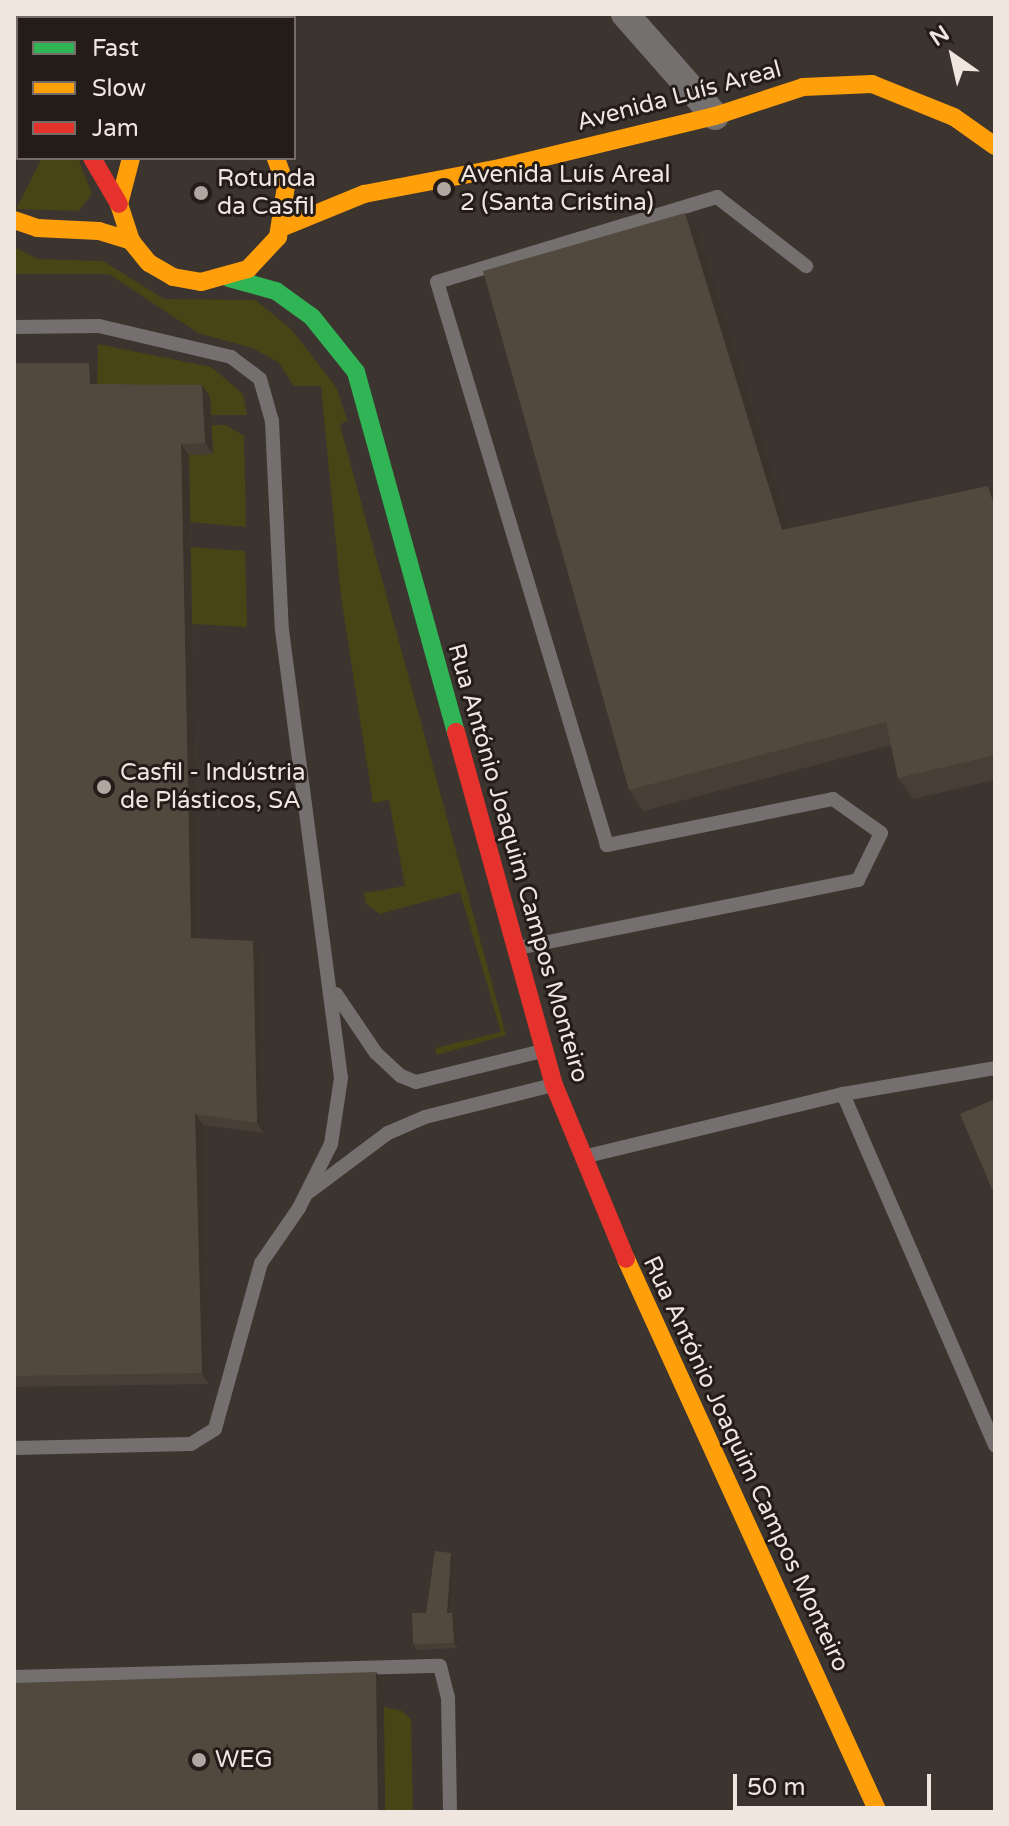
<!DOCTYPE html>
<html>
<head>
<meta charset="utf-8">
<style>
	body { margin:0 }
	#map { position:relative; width:1009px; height:1826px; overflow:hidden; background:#3c342f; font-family:"Varela Round",sans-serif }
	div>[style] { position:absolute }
	.green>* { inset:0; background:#474416 }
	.lane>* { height:14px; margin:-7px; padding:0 7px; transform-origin:7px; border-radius:7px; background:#74706f }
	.street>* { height:28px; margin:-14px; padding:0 14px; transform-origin:14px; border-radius:14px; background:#74706f }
	.fast>* { height:18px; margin:-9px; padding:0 9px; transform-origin:9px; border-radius:9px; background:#30b455 }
	.slow>* { height:18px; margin:-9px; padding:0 9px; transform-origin:9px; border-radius:9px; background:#ff9f0a }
	.jam>* { height:18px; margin:-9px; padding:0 9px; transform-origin:9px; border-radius:9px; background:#e5322d }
	.wall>* { inset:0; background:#473f35 }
	.shaded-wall>* { inset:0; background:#39332b }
	.building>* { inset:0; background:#52493e }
	.dots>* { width:22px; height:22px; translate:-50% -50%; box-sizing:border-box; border:4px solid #231c18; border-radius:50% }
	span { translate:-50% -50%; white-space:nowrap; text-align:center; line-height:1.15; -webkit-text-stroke:6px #231c18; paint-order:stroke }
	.street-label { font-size:24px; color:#f0e5df }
	.poi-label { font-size:24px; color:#f0e5df }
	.left { translate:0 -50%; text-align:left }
	.frame { position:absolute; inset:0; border:16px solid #f0e5df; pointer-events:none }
	.legend { position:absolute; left:16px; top:16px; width:280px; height:144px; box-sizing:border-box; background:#231c18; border:2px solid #756c68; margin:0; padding:10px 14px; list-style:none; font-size:24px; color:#f0e5df }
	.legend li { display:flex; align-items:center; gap:16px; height:40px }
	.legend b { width:40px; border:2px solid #756c68 }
	.north { position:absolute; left:913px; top:16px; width:80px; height:80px; -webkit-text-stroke:6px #231c18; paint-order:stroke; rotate:326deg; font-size:22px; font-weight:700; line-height:32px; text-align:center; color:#f0e5df }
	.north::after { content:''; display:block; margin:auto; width:28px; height:36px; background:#f0e5df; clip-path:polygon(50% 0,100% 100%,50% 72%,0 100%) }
	.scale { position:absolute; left:733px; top:1774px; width:198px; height:36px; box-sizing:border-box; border:4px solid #f0e5df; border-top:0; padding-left:10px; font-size:24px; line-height:28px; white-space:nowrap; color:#f0e5df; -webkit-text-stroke:6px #231c18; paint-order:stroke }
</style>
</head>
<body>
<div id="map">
	<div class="green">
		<div style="clip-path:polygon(42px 158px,78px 158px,92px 194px,79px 211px,16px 209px)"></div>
		<div style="clip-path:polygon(14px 247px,37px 259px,103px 261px,164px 299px,255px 300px,291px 329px,336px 387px,347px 420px,340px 425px,506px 1035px,437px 1055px,435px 1048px,501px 1032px,460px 892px,380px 914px,366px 904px,364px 893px,405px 886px,389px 800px,373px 803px,341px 596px,321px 386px,294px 386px,278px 362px,252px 348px,198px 333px,109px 274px,14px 274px)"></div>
		<div style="clip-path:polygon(98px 344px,211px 367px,243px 394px,247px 415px,211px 415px,97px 394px)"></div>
		<div style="clip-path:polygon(211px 425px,226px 425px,244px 436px,246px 527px,189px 522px,189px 455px,213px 454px)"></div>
		<div style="clip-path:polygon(189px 547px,245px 551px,247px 627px,190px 624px)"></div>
		<div style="clip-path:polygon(384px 1707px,402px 1711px,411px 1719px,413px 1812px,385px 1812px)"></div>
	</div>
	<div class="lane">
		<div style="left:14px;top:327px;width:85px;rotate:-0.7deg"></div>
		<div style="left:99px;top:326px;width:136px;rotate:13.2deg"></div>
		<div style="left:231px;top:357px;width:36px;rotate:37deg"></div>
		<div style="left:260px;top:379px;width:44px;rotate:74.1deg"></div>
		<div style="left:272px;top:421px;width:209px;rotate:87.3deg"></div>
		<div style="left:282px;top:630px;width:452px;rotate:82.5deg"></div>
		<div style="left:341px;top:1078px;width:67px;rotate:98.6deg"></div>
		<div style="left:331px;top:1144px;width:72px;rotate:116.6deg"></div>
		<div style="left:299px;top:1208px;width:67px;rotate:124.6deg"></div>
		<div style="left:261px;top:1263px;width:172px;rotate:105.5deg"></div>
		<div style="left:215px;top:1429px;width:28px;rotate:148deg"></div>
		<div style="left:191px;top:1444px;width:177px;rotate:178.7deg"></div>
		<div style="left:518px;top:948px;width:347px;rotate:-11.3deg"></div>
		<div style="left:858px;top:880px;width:52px;rotate:-63.9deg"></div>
		<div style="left:881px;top:833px;width:59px;rotate:-144.7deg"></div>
		<div style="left:833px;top:799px;width:231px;rotate:168.5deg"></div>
		<div style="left:607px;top:845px;width:588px;rotate:-106.8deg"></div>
		<div style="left:437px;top:282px;width:293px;rotate:-16.9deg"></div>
		<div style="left:717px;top:197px;width:113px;rotate:37.8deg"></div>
		<div style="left:336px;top:994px;width:71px;rotate:55.9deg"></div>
		<div style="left:376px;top:1053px;width:34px;rotate:43deg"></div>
		<div style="left:401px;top:1076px;width:16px;rotate:22deg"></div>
		<div style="left:416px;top:1082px;width:130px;rotate:-13.8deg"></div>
		<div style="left:843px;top:1094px;width:383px;rotate:66.6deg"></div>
		<div style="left:587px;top:1156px;width:263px;rotate:-13.6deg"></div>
		<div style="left:843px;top:1094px;width:154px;rotate:-9.7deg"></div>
		<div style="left:309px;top:1192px;width:99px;rotate:-36.8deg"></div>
		<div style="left:388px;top:1133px;width:40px;rotate:-23.4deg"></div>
		<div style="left:425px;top:1117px;width:132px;rotate:-14deg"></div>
		<div style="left:14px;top:1677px;width:426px;rotate:-1.5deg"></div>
		<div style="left:440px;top:1666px;width:32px;rotate:76deg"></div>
		<div style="left:448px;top:1697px;width:115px;rotate:89deg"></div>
	</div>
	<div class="street">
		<div style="left:625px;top:14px;width:136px;rotate:48.6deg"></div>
	</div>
	<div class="fast">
		<div style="left:229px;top:278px;width:49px;rotate:15.5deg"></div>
		<div style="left:276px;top:291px;width:44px;rotate:35.8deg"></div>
		<div style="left:312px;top:317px;width:70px;rotate:51.3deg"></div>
		<div style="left:356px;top:372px;width:374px;rotate:74.5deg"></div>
	</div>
	<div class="slow">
		<div style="left:131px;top:158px;width:48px;rotate:104.6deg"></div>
		<div style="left:119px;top:204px;width:39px;rotate:72deg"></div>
		<div style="left:131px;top:241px;width:28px;rotate:51deg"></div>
		<div style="left:149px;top:263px;width:28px;rotate:30deg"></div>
		<div style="left:173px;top:277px;width:28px;rotate:10deg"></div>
		<div style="left:201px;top:282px;width:49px;rotate:-15.5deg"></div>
		<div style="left:248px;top:269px;width:44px;rotate:-46.8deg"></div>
		<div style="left:278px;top:237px;width:52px;rotate:-81.1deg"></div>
		<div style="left:286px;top:186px;width:30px;rotate:-110deg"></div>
		<div style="left:14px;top:220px;width:24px;rotate:19deg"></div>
		<div style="left:37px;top:228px;width:62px;rotate:2.8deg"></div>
		<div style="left:99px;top:231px;width:34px;rotate:17deg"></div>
		<div style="left:281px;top:228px;width:90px;rotate:-22.3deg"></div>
		<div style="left:364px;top:194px;width:138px;rotate:-10.8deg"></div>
		<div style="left:500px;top:168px;width:221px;rotate:-13.6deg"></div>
		<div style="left:715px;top:116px;width:93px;rotate:-18.2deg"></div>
		<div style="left:803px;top:87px;width:69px;rotate:-2.5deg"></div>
		<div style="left:872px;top:84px;width:88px;rotate:21.9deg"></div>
		<div style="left:954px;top:117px;width:50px;rotate:35.3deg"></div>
		<div style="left:626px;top:1259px;width:608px;rotate:65.5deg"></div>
	</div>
	<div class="jam">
		<div style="left:14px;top:86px;width:6px;rotate:51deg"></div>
		<div style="left:92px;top:158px;width:53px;rotate:59.6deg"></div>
		<div style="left:456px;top:732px;width:366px;rotate:74.5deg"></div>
		<div style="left:554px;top:1085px;width:188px;rotate:67.5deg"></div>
	</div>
	<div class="wall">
		<div style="clip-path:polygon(685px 213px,699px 234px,789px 529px,995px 496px,995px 780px,913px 799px,898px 778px,891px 745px,643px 811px,629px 790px)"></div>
		<div style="clip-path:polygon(14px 363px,89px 363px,97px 373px,97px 384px,210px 396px,213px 454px,189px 455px,198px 939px,253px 941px,260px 952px,264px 1133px,203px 1125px,209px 1384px,14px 1387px)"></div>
		<div style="clip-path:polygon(455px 1558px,452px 1613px,456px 1618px,458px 1648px,417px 1650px,413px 1644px,426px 1613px)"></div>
	</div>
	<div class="shaded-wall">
		<div style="clip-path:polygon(685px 213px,699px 234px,796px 551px,782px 530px)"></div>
		<div style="clip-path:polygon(89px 363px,97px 373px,97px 394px,90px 384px)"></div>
		<div style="clip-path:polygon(202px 385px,210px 396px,213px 454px,205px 443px)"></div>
		<div style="clip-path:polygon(181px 444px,189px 455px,198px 949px,191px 938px)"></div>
		<div style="clip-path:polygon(988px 486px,995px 496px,995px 508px)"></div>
		<div style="clip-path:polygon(253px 941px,260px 952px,264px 1133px,257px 1123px)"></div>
		<div style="clip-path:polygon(195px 1114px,203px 1125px,209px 1384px,202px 1373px)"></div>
		<div style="clip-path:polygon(451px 1553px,455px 1558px,451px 1618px,447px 1613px)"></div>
		<div style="clip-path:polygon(452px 1613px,456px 1618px,458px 1648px,454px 1643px)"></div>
		<div style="clip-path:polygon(376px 1672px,383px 1682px,385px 1812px,378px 1812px)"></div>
	</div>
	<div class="building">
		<div style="clip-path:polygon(685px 213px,782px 530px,988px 486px,995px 508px,995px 755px,898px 778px,886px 722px,629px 790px,483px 271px)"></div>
		<div style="clip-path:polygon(14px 363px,89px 363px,90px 384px,202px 385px,205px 443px,181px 444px,191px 938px,253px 941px,257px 1123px,195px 1114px,202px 1373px,14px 1376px)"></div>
		<div style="clip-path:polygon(995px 1099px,995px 1196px,960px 1114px)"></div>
		<div style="clip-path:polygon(435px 1551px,451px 1553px,447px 1613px,452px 1613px,454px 1643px,413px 1644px,412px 1613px,426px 1613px)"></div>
		<div style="clip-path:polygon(376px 1672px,378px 1812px,14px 1812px,14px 1683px)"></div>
	</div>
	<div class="dots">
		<div style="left:444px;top:189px;background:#b1a7a1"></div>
		<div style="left:201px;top:193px;background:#b1a7a1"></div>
		<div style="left:104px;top:787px;background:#b1a7a1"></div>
		<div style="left:199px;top:1760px;background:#b1a7a1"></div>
	</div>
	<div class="street-label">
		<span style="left:679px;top:96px;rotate:-15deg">Avenida Luís Areal</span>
		<span style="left:518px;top:863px;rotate:74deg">Rua António Joaquim Campos Monteiro</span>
		<span style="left:746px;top:1464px;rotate:65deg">Rua António Joaquim Campos Monteiro</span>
	</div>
	<div class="poi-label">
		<span class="left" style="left:460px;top:189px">Avenida Luís Areal<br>2 (Santa Cristina)</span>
		<span class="left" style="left:217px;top:193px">Rotunda<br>da Casfil</span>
		<span class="left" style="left:120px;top:787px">Casfil - Indústria<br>de Plásticos, SA</span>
		<span class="left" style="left:215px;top:1760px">WEG</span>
	</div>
	<div class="frame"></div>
	<ul class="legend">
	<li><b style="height:10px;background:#30b455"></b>Fast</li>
	<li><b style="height:10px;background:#ff9f0a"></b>Slow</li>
	<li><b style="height:10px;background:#e5322d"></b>Jam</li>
	</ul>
	<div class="north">N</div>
	<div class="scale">50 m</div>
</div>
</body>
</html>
